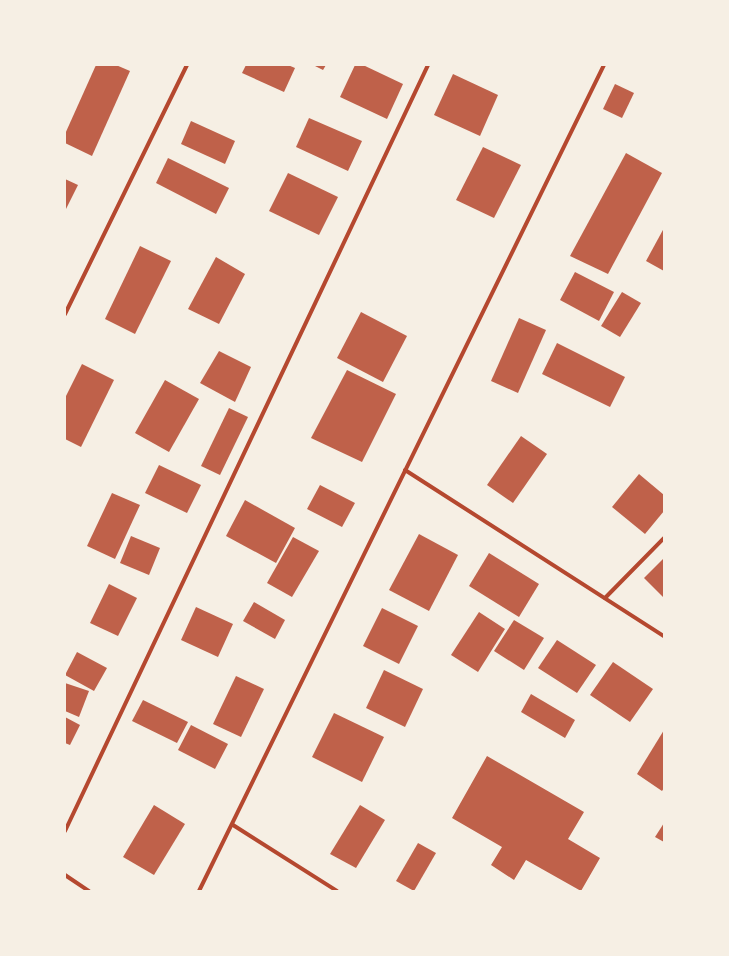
<!DOCTYPE html>
<html>
<head>
<meta charset="utf-8">
<style>
	body { margin:0 }
	#map { position:relative; width:729px; height:956px; overflow:hidden; background:#f6efe4; font-family:"Golos Text",sans-serif }
	div>[style] { position:absolute }
	.building>* { inset:0; background:#bf614a }
	.minor>* { height:4px; margin:-2px; padding:0 2px; transform-origin:2px; border-radius:2px; background:#b5482f }
	span { translate:-50% -50%; white-space:nowrap; text-align:center; line-height:1.15; -webkit-text-stroke:3px #f6efe4; paint-order:stroke }
	.frame { position:absolute; inset:0; border:66px solid #f6efe4; pointer-events:none }
</style>
</head>
<body>
<div id="map">
	<div class="building">
		<div style="clip-path:polygon(96px 65px,116px 65px,130px 71px,92px 156px,65px 143px,65px 134px)"></div>
		<div style="clip-path:polygon(246px 65px,288px 65px,295px 68px,284px 92px,242px 73px)"></div>
		<div style="clip-path:polygon(313px 65px,326px 65px,323px 70px)"></div>
		<div style="clip-path:polygon(355px 65px,363px 65px,403px 84px,387px 119px,340px 97px)"></div>
		<div style="clip-path:polygon(453px 74px,498px 95px,480px 136px,434px 115px)"></div>
		<div style="clip-path:polygon(615px 84px,634px 93px,622px 118px,603px 109px)"></div>
		<div style="clip-path:polygon(309px 118px,362px 141px,348px 171px,296px 147px)"></div>
		<div style="clip-path:polygon(191px 121px,235px 141px,225px 164px,181px 144px)"></div>
		<div style="clip-path:polygon(483px 147px,521px 165px,494px 218px,456px 200px)"></div>
		<div style="clip-path:polygon(626px 153px,662px 173px,608px 274px,570px 256px)"></div>
		<div style="clip-path:polygon(168px 158px,229px 188px,216px 214px,156px 183px)"></div>
		<div style="clip-path:polygon(288px 173px,338px 197px,319px 235px,269px 211px)"></div>
		<div style="clip-path:polygon(65px 179px,78px 185px,65px 211px)"></div>
		<div style="clip-path:polygon(664px 228px,664px 271px,646px 261px)"></div>
		<div style="clip-path:polygon(140px 246px,171px 261px,135px 334px,105px 319px)"></div>
		<div style="clip-path:polygon(216px 257px,245px 274px,219px 324px,188px 309px)"></div>
		<div style="clip-path:polygon(575px 272px,614px 292px,599px 321px,560px 300px)"></div>
		<div style="clip-path:polygon(622px 292px,641px 303px,620px 337px,601px 326px)"></div>
		<div style="clip-path:polygon(361px 312px,407px 336px,383px 382px,337px 358px)"></div>
		<div style="clip-path:polygon(519px 318px,546px 330px,518px 393px,491px 381px)"></div>
		<div style="clip-path:polygon(557px 343px,625px 377px,610px 407px,542px 374px)"></div>
		<div style="clip-path:polygon(219px 351px,251px 367px,235px 402px,200px 383px)"></div>
		<div style="clip-path:polygon(82px 364px,114px 380px,81px 447px,65px 439px,65px 398px)"></div>
		<div style="clip-path:polygon(347px 370px,396px 394px,362px 462px,311px 438px)"></div>
		<div style="clip-path:polygon(165px 380px,199px 399px,169px 452px,135px 433px)"></div>
		<div style="clip-path:polygon(229px 408px,248px 417px,220px 475px,201px 466px)"></div>
		<div style="clip-path:polygon(521px 436px,547px 454px,513px 503px,487px 485px)"></div>
		<div style="clip-path:polygon(159px 465px,201px 485px,187px 513px,145px 493px)"></div>
		<div style="clip-path:polygon(639px 474px,664px 495px,664px 511px,645px 534px,612px 507px)"></div>
		<div style="clip-path:polygon(320px 485px,355px 503px,342px 527px,307px 509px)"></div>
		<div style="clip-path:polygon(112px 493px,140px 505px,115px 559px,87px 546px)"></div>
		<div style="clip-path:polygon(245px 500px,295px 528px,276px 563px,226px 536px)"></div>
		<div style="clip-path:polygon(419px 534px,458px 555px,429px 611px,389px 590px)"></div>
		<div style="clip-path:polygon(131px 536px,160px 548px,149px 575px,120px 563px)"></div>
		<div style="clip-path:polygon(293px 537px,319px 551px,292px 597px,267px 583px)"></div>
		<div style="clip-path:polygon(489px 553px,539px 584px,519px 617px,469px 586px)"></div>
		<div style="clip-path:polygon(664px 558px,664px 598px,644px 578px)"></div>
		<div style="clip-path:polygon(109px 584px,137px 598px,118px 636px,90px 623px)"></div>
		<div style="clip-path:polygon(254px 602px,285px 620px,275px 639px,243px 621px)"></div>
		<div style="clip-path:polygon(196px 607px,233px 624px,218px 657px,181px 640px)"></div>
		<div style="clip-path:polygon(382px 608px,418px 626px,399px 664px,363px 646px)"></div>
		<div style="clip-path:polygon(479px 612px,505px 629px,478px 672px,451px 655px)"></div>
		<div style="clip-path:polygon(514px 620px,544px 638px,524px 670px,494px 651px)"></div>
		<div style="clip-path:polygon(557px 640px,596px 665px,577px 693px,538px 668px)"></div>
		<div style="clip-path:polygon(77px 652px,107px 668px,94px 691px,65px 675px)"></div>
		<div style="clip-path:polygon(613px 662px,653px 689px,630px 722px,590px 695px)"></div>
		<div style="clip-path:polygon(384px 670px,423px 689px,405px 727px,366px 708px)"></div>
		<div style="clip-path:polygon(236px 676px,264px 689px,241px 737px,213px 724px)"></div>
		<div style="clip-path:polygon(65px 683px,89px 691px,79px 717px,65px 711px)"></div>
		<div style="clip-path:polygon(531px 694px,575px 720px,565px 738px,521px 712px)"></div>
		<div style="clip-path:polygon(143px 700px,188px 722px,177px 743px,132px 721px)"></div>
		<div style="clip-path:polygon(334px 713px,384px 737px,362px 782px,312px 757px)"></div>
		<div style="clip-path:polygon(65px 717px,80px 725px,70px 745px,65px 743px)"></div>
		<div style="clip-path:polygon(191px 725px,228px 744px,215px 769px,178px 750px)"></div>
		<div style="clip-path:polygon(664px 730px,664px 788px,662px 791px,637px 774px)"></div>
		<div style="clip-path:polygon(487px 756px,584px 812px,568px 839px,600px 858px,581px 891px,526px 860px,514px 880px,491px 865px,502px 847px,452px 818px)"></div>
		<div style="clip-path:polygon(154px 805px,185px 824px,154px 875px,123px 857px)"></div>
		<div style="clip-path:polygon(360px 805px,385px 820px,356px 868px,330px 854px)"></div>
		<div style="clip-path:polygon(664px 823px,664px 842px,655px 837px)"></div>
		<div style="clip-path:polygon(418px 843px,436px 853px,414px 891px,396px 881px)"></div>
	</div>
	<div class="minor">
		<div style="left:65px;top:314px;width:277px;rotate:-63.9deg"></div>
		<div style="left:405px;top:470px;width:308px;rotate:32.7deg"></div>
		<div style="left:605px;top:598px;width:84px;rotate:-45.5deg"></div>
		<div style="left:233px;top:825px;width:123px;rotate:32.4deg"></div>
		<div style="left:65px;top:831px;width:848px;rotate:-64.64deg"></div>
		<div style="left:65px;top:875px;width:29px;rotate:34deg"></div>
		<div style="left:199px;top:891px;width:920px;rotate:-63.88deg"></div>
	</div>
	<div class="frame"></div>
</div>
</body>
</html>
